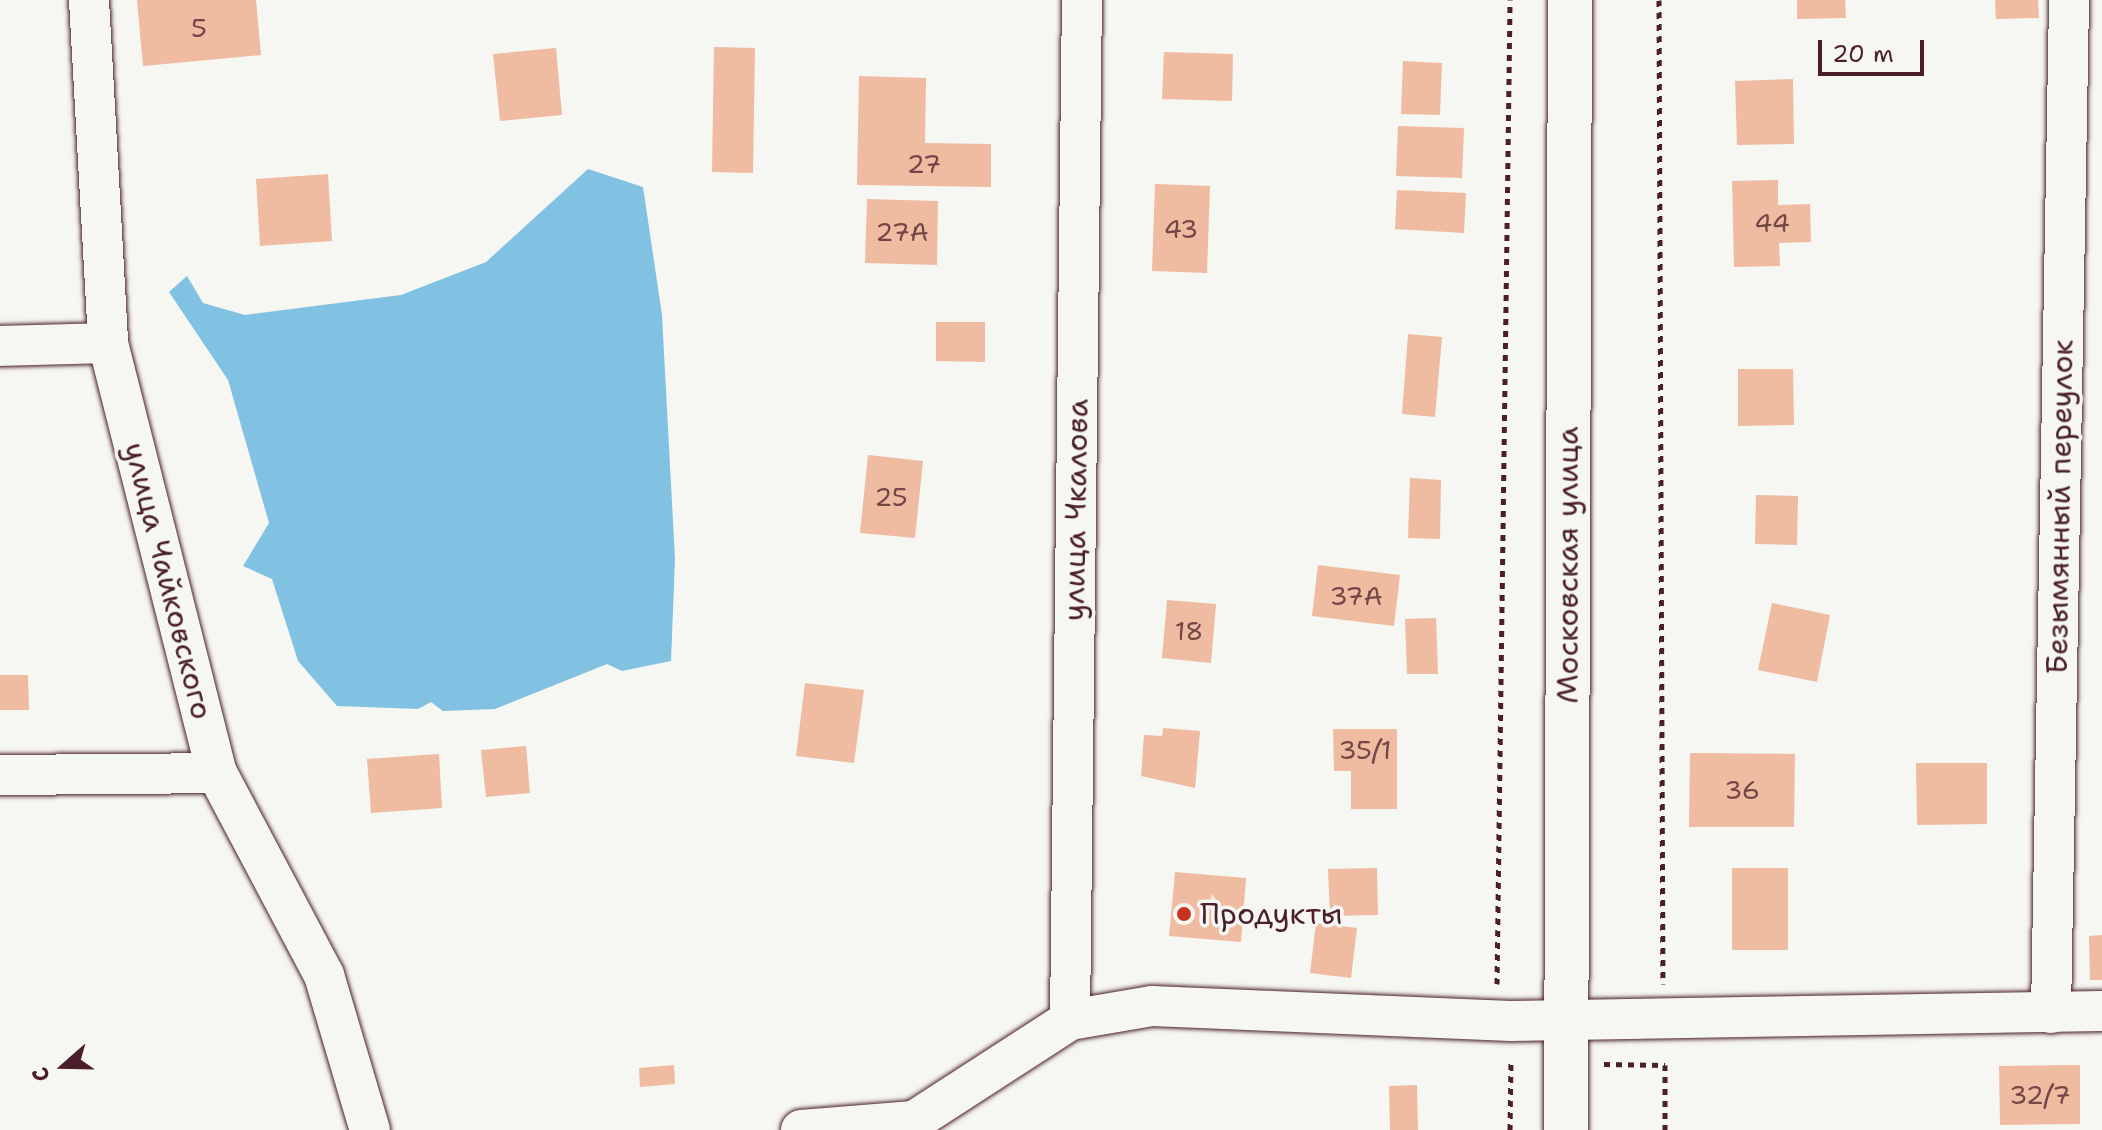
<!DOCTYPE html>
<html>
<head>
<meta charset="utf-8">
<style>
	body { margin:0 }
	#map { position:relative; width:2102px; height:1130px; overflow:hidden; background:#f6f6f2; font-family:"Shantell Sans",sans-serif }
	div>[style] { position:absolute }
	.water>* { inset:0; background:#81c2e2 }
	.building>* { inset:0; background:#efbba1 }
	.path>* { height:5px; margin-top:-2.5px; transform-origin:0; background:repeating-linear-gradient(90deg,#4a1f2b 0 6px,transparent 0 12px) }
	.roads { filter:drop-shadow(0 0 2px #4a1f2b) drop-shadow(0 0 2px #4a1f2b) }
	.minor>* { height:40px; margin:-20px; padding:0 20px; transform-origin:20px; border-radius:20px; background:#f6f6f2 }
	.major>* { height:44px; margin:-22px; padding:0 22px; transform-origin:22px; border-radius:22px; background:#f6f6f2 }
	.dots>* { width:22px; height:22px; translate:-50% -50%; box-sizing:border-box; border:4px solid #f6f6f2; border-radius:50% }
	span { translate:-50% -50%; white-space:nowrap; text-align:center; line-height:1.15; -webkit-text-stroke:7px #f6f6f2; paint-order:stroke }
	.number-label { font-size:26px; color:#734648 }
	.number-label span { -webkit-text-stroke-width:0 }
	.street-label { font-size:30px; color:#4a1f2b }
	.poi-label { font-size:30px; color:#4a1f2b }
	.left { translate:0 -50%; text-align:left }
	.north { position:absolute; left:24px; top:1026px; width:80px; height:80px; -webkit-text-stroke:6px #f6f6f2; paint-order:stroke; rotate:250deg; font-size:22px; font-weight:700; line-height:32px; text-align:center; color:#4a1f2b }
	.north::after { content:''; display:block; margin:auto; width:28px; height:36px; background:#4a1f2b; clip-path:polygon(50% 0,100% 100%,50% 72%,0 100%) }
	.scale { position:absolute; left:1818px; top:40px; width:106px; height:36px; box-sizing:border-box; border:4px solid #4a1f2b; border-top:0; padding-left:10px; font-size:24px; line-height:28px; white-space:nowrap; color:#4a1f2b; -webkit-text-stroke:6px #f6f6f2; paint-order:stroke }
</style>
</head>
<body>
<div id="map">
	<div class="water">
		<div style="clip-path:polygon(588px 169px,643px 187px,662px 315px,675px 559px,671px 661px,622px 671px,607px 664px,495px 709px,443px 711px,431px 702px,418px 709px,337px 706px,298px 661px,272px 579px,243px 566px,269px 523px,228px 380px,169px 292px,187px 276px,203px 303px,245px 315px,401px 295px,486px 262px)"></div>
	</div>
	<div class="building">
		<div style="clip-path:polygon(137px 0,256px 0,261px 55px,143px 66px)"></div>
		<div style="clip-path:polygon(1797px 0,1845px 0,1846px 18px,1797px 19px)"></div>
		<div style="clip-path:polygon(1995px 0,2038px 0,2039px 18px,1996px 19px)"></div>
		<div style="clip-path:polygon(714px 47px,755px 48px,753px 173px,712px 172px)"></div>
		<div style="clip-path:polygon(556px 48px,562px 115px,500px 121px,493px 54px)"></div>
		<div style="clip-path:polygon(1164px 52px,1233px 54px,1232px 101px,1162px 99px)"></div>
		<div style="clip-path:polygon(1403px 61px,1442px 63px,1440px 115px,1401px 114px)"></div>
		<div style="clip-path:polygon(859px 76px,926px 78px,925px 143px,991px 144px,991px 187px,857px 185px)"></div>
		<div style="clip-path:polygon(1793px 79px,1794px 144px,1737px 145px,1735px 81px)"></div>
		<div style="clip-path:polygon(1398px 126px,1464px 128px,1462px 178px,1396px 176px)"></div>
		<div style="clip-path:polygon(328px 174px,332px 241px,260px 246px,256px 179px)"></div>
		<div style="clip-path:polygon(1778px 180px,1778px 205px,1810px 204px,1811px 242px,1779px 243px,1780px 266px,1734px 267px,1732px 181px)"></div>
		<div style="clip-path:polygon(1155px 184px,1210px 186px,1207px 273px,1152px 271px)"></div>
		<div style="clip-path:polygon(1397px 190px,1466px 193px,1464px 233px,1395px 229px)"></div>
		<div style="clip-path:polygon(867px 199px,938px 201px,937px 265px,865px 263px)"></div>
		<div style="clip-path:polygon(936px 322px,985px 322px,985px 362px,936px 361px)"></div>
		<div style="clip-path:polygon(1408px 334px,1442px 337px,1435px 417px,1402px 414px)"></div>
		<div style="clip-path:polygon(1738px 369px,1793px 369px,1794px 425px,1738px 426px)"></div>
		<div style="clip-path:polygon(868px 455px,923px 461px,915px 538px,860px 533px)"></div>
		<div style="clip-path:polygon(1410px 478px,1441px 480px,1440px 539px,1408px 538px)"></div>
		<div style="clip-path:polygon(1756px 495px,1798px 496px,1797px 545px,1755px 544px)"></div>
		<div style="clip-path:polygon(1318px 565px,1400px 575px,1394px 626px,1312px 616px)"></div>
		<div style="clip-path:polygon(1167px 600px,1216px 604px,1211px 663px,1162px 658px)"></div>
		<div style="clip-path:polygon(1772px 603px,1830px 615px,1817px 682px,1758px 670px)"></div>
		<div style="clip-path:polygon(1436px 618px,1438px 674px,1407px 674px,1405px 619px)"></div>
		<div style="clip-path:polygon(0 675px,28px 675px,29px 710px,0 710px)"></div>
		<div style="clip-path:polygon(805px 683px,864px 690px,854px 763px,796px 756px)"></div>
		<div style="clip-path:polygon(1163px 728px,1200px 731px,1195px 788px,1141px 776px,1144px 735px,1162px 736px)"></div>
		<div style="clip-path:polygon(1333px 729px,1397px 729px,1397px 809px,1351px 809px,1351px 771px,1334px 771px)"></div>
		<div style="clip-path:polygon(526px 746px,530px 793px,486px 797px,481px 750px)"></div>
		<div style="clip-path:polygon(1690px 753px,1795px 754px,1794px 827px,1689px 827px)"></div>
		<div style="clip-path:polygon(439px 754px,442px 808px,371px 813px,367px 759px)"></div>
		<div style="clip-path:polygon(1916px 763px,1987px 763px,1987px 824px,1917px 825px)"></div>
		<div style="clip-path:polygon(1377px 868px,1378px 915px,1330px 916px,1328px 869px)"></div>
		<div style="clip-path:polygon(1732px 868px,1788px 868px,1788px 950px,1732px 950px)"></div>
		<div style="clip-path:polygon(1175px 872px,1246px 878px,1241px 942px,1169px 936px)"></div>
		<div style="clip-path:polygon(1316px 923px,1357px 928px,1351px 978px,1310px 973px)"></div>
		<div style="clip-path:polygon(2102px 935px,2102px 980px,2090px 980px,2089px 936px)"></div>
		<div style="clip-path:polygon(674px 1065px,675px 1084px,640px 1087px,639px 1068px)"></div>
		<div style="clip-path:polygon(2080px 1065px,2080px 1124px,2000px 1125px,1999px 1066px)"></div>
		<div style="clip-path:polygon(1417px 1085px,1418px 1130px,1390px 1130px,1389px 1086px)"></div>
	</div>
	<div class="path">
		<div style="left:1659px;top:0;width:984px;rotate:89.77deg"></div>
		<div style="left:1497px;top:984px;width:984px;rotate:-89.24deg"></div>
		<div style="left:1604px;top:1064px;width:61px;rotate:0.9deg"></div>
		<div style="left:1665px;top:1065px;width:65px;rotate:90deg"></div>
		<div style="left:1510px;top:1130px;width:71px;rotate:-89.2deg"></div>
	</div>
	<div class="roads">
		<div class="minor">
			<div style="left:89px;top:0;width:344px;rotate:86.8deg"></div>
			<div style="left:108px;top:343px;width:444px;rotate:75.8deg"></div>
			<div style="left:217px;top:773px;width:229px;rotate:62.1deg"></div>
			<div style="left:324px;top:975px;width:162px;rotate:73.5deg"></div>
			<div style="left:0;top:346px;width:108px;rotate:-1.6deg"></div>
			<div style="left:0;top:775px;width:217px;rotate:-0.5deg"></div>
			<div style="left:2051px;top:1013px;width:1013px;rotate:-88.98deg"></div>
			<div style="left:1070px;top:1020px;width:1020px;rotate:-89.33deg"></div>
			<div style="left:801px;top:1130px;width:113px;rotate:-4.6deg"></div>
			<div style="left:914px;top:1121px;width:186px;rotate:-32.9deg"></div>
			<div style="left:1070px;top:1020px;width:83px;rotate:-9.7deg"></div>
			<div style="left:1152px;top:1006px;width:359px;rotate:2.4deg"></div>
			<div style="left:1511px;top:1021px;width:591px;rotate:-0.97deg"></div>
		</div>
		<div class="major">
			<div style="left:1566px;top:1130px;width:1130px;rotate:-89.8deg"></div>
		</div>
	</div>
	<div class="dots">
		<div style="left:1184px;top:914px;background:#c8321e"></div>
	</div>
	<div class="number-label">
		<span style="left:199px;top:28px">5</span>
		<span style="left:924px;top:164px">27</span>
		<span style="left:1772px;top:223px">44</span>
		<span style="left:1181px;top:229px">43</span>
		<span style="left:902px;top:232px">27А</span>
		<span style="left:891px;top:497px">25</span>
		<span style="left:1356px;top:596px">37А</span>
		<span style="left:1189px;top:631px">18</span>
		<span style="left:1365px;top:750px">35/1</span>
		<span style="left:1742px;top:790px">36</span>
		<span style="left:2040px;top:1095px">32/7</span>
	</div>
	<div class="street-label">
		<span style="left:2060px;top:507px;rotate:-89deg">Безымянный переулок</span>
		<span style="left:1076px;top:510px;rotate:-89deg">улица Чкалова</span>
		<span style="left:1568px;top:565px;rotate:-90deg">Московская улица</span>
		<span style="left:168px;top:581px;rotate:76deg">улица Чайковского</span>
	</div>
	<div class="poi-label">
		<span class="left" style="left:1200px;top:914px">Продукты</span>
	</div>
	<div class="north">С</div>
	<div class="scale">20 m</div>
</div>
</body>
</html>
